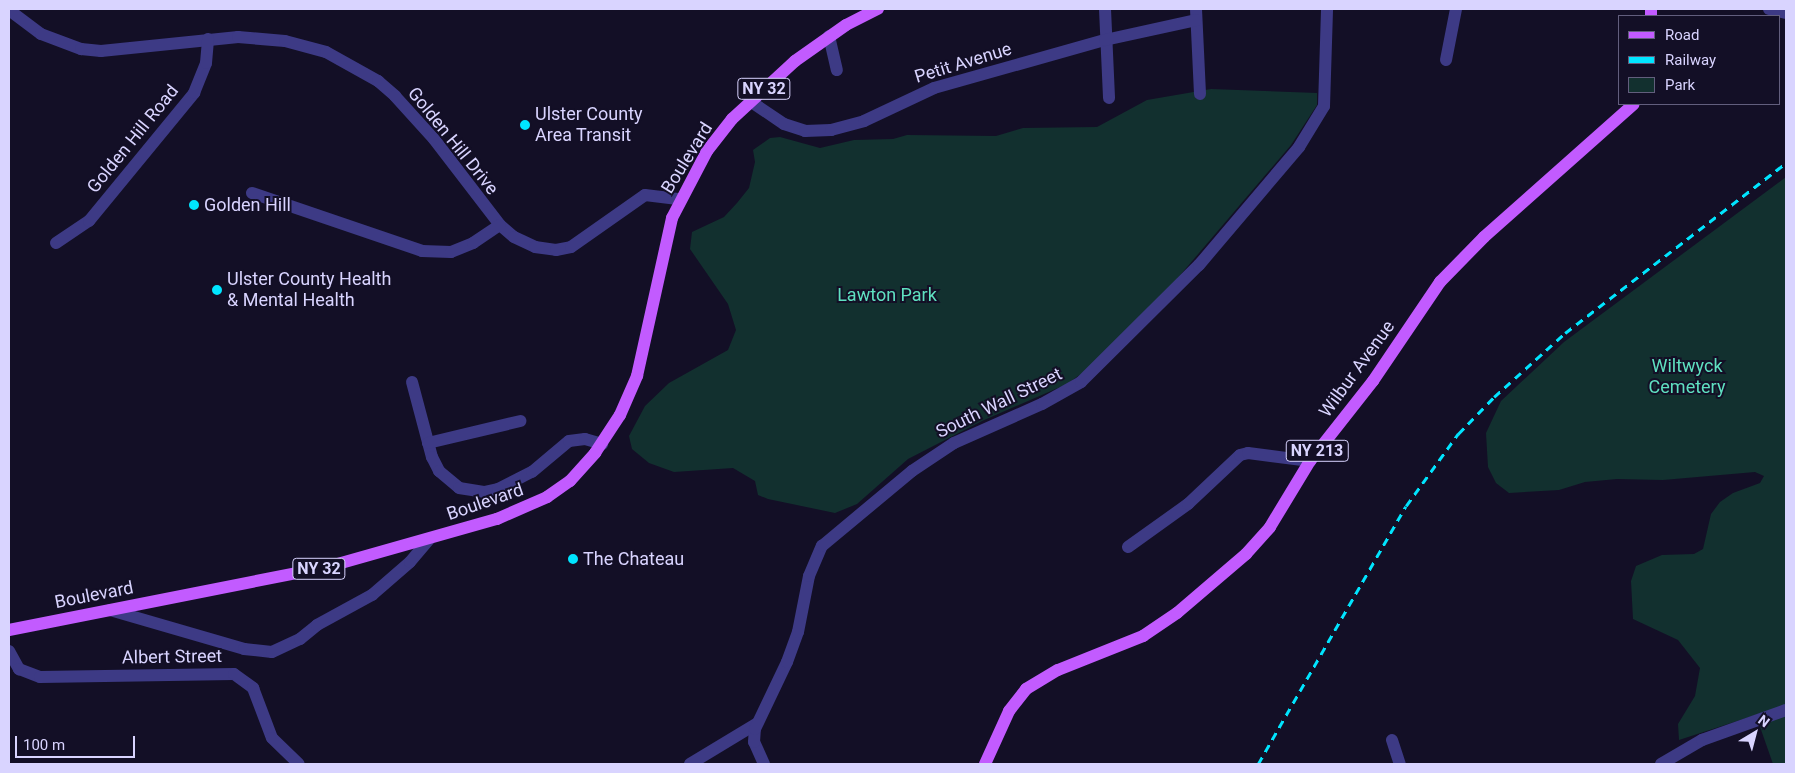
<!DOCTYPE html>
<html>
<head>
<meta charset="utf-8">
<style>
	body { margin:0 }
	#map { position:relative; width:1795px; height:773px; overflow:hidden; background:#130f26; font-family:Roboto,sans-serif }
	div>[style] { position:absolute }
	.green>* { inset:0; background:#12302f }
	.minor>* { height:12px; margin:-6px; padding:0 6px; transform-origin:6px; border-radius:6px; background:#3d3a85 }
	.major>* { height:12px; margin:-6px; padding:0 6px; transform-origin:6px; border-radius:6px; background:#c25bff }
	.rail>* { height:2.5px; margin-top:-1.25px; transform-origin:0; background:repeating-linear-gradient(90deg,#00e5ff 0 8px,transparent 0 14px) }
	.dots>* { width:14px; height:14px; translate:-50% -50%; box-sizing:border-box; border:2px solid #130f26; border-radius:50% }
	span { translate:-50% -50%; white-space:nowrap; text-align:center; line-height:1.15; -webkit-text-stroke:4px #130f26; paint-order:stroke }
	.shield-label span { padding:1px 4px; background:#130f26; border:1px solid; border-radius:4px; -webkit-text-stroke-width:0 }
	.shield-label { font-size:16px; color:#d9d4ff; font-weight:700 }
	.street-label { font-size:18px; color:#d9d4ff }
	.poi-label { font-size:18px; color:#d9d4ff }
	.left { translate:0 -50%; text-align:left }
	.park-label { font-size:18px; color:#5fe0c0 }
	.frame { position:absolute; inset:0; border:10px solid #d9d4ff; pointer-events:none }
	.legend { position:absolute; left:1618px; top:15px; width:162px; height:90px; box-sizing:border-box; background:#130f26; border:1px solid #625e7d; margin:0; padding:6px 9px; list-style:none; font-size:15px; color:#d9d4ff }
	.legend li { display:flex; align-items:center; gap:10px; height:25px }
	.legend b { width:25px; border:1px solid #625e7d }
	.north { position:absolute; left:1730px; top:708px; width:50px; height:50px; -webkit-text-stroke:4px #130f26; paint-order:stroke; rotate:37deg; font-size:14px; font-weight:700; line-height:20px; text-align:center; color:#d9d4ff }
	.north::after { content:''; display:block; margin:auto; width:18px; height:22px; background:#d9d4ff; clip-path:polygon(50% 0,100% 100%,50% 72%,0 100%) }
	.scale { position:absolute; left:15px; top:736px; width:120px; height:22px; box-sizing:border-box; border:2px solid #d9d4ff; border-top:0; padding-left:6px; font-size:15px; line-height:18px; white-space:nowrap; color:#d9d4ff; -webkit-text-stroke:4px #130f26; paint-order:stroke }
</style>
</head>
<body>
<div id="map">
	<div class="green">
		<div style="clip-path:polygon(1211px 89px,1317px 93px,1317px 105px,1291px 145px,1176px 280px,1085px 371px,1067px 384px,982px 421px,908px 459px,857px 504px,835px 513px,768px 499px,758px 495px,755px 481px,733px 468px,674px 472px,649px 463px,632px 449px,629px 436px,645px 406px,669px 383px,728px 350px,736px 330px,728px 304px,690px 249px,692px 232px,724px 217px,737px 203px,749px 188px,755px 162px,753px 150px,770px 138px,780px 137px,820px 148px,854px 140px,893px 139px,907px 135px,996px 136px,1023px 128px,1097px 127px,1147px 100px)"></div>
		<div style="clip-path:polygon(1786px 177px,1786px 705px,1679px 740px,1678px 724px,1695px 696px,1700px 668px,1678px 640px,1633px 619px,1631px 581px,1636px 566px,1662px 555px,1694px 554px,1703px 549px,1711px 514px,1720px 502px,1733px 493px,1760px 483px,1764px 476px,1755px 472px,1663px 480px,1617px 479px,1585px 482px,1559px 490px,1509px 493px,1496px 483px,1488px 467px,1486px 433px,1501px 401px,1564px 342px)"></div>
		<div style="clip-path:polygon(1786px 715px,1786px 764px,1773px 764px,1759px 724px)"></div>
	</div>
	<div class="minor">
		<div style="left:1105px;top:9px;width:89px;rotate:87.4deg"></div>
		<div style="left:1196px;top:9px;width:85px;rotate:87.3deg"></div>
		<div style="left:1769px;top:9px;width:17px;rotate:13deg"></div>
		<div style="left:9px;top:10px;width:40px;rotate:37deg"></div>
		<div style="left:41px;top:34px;width:43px;rotate:20.6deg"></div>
		<div style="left:81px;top:49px;width:20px;rotate:6deg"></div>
		<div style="left:101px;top:51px;width:138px;rotate:-5.8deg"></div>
		<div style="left:238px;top:37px;width:47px;rotate:4.9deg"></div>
		<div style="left:285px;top:41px;width:42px;rotate:15deg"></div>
		<div style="left:326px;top:52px;width:60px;rotate:29.1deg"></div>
		<div style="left:378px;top:81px;width:23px;rotate:41deg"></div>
		<div style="left:395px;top:96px;width:58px;rotate:47.8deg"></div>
		<div style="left:434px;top:139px;width:108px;rotate:52.5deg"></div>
		<div style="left:500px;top:225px;width:18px;rotate:41deg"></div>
		<div style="left:514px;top:237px;width:23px;rotate:25deg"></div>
		<div style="left:535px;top:247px;width:21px;rotate:8deg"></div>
		<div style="left:556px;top:250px;width:15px;rotate:-11deg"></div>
		<div style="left:571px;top:247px;width:90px;rotate:-35.1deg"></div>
		<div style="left:645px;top:195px;width:35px;rotate:7deg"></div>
		<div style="left:829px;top:36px;width:35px;rotate:77deg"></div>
		<div style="left:1446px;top:60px;width:52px;rotate:-78.9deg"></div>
		<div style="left:750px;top:101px;width:41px;rotate:34.1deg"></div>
		<div style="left:784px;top:124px;width:22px;rotate:18deg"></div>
		<div style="left:805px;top:131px;width:26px;rotate:-2deg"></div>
		<div style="left:831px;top:130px;width:34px;rotate:-15deg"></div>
		<div style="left:864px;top:121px;width:77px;rotate:-25.2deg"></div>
		<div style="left:934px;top:88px;width:178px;rotate:-15.7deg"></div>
		<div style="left:1105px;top:40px;width:93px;rotate:-12.4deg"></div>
		<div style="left:252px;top:193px;width:180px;rotate:18.8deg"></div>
		<div style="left:422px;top:251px;width:29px;rotate:2deg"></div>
		<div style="left:451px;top:252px;width:24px;rotate:-22deg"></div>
		<div style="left:473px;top:243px;width:32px;rotate:-34deg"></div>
		<div style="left:56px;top:243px;width:40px;rotate:-34deg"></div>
		<div style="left:89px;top:221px;width:166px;rotate:-50.6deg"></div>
		<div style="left:194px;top:93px;width:32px;rotate:-68deg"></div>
		<div style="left:206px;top:63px;width:24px;rotate:-85deg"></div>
		<div style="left:412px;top:382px;width:78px;rotate:75.1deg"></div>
		<div style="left:432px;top:457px;width:16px;rotate:63deg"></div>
		<div style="left:439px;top:471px;width:26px;rotate:40deg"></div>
		<div style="left:459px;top:488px;width:25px;rotate:9deg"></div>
		<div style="left:484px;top:492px;width:14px;rotate:-12deg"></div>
		<div style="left:498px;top:489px;width:38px;rotate:-27deg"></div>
		<div style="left:532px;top:472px;width:48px;rotate:-40deg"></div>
		<div style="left:569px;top:441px;width:16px;rotate:-7deg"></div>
		<div style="left:585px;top:439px;width:18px;rotate:16deg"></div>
		<div style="left:428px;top:443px;width:95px;rotate:-13.4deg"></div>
		<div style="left:1128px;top:547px;width:74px;rotate:-35.6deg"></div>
		<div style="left:1188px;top:504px;width:71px;rotate:-43.3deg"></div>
		<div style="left:1240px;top:455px;width:8px;rotate:-14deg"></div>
		<div style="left:1248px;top:453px;width:63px;rotate:7.4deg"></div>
		<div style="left:110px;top:610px;width:140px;rotate:16.2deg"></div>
		<div style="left:244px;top:649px;width:28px;rotate:6deg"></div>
		<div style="left:272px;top:652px;width:31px;rotate:-25deg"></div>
		<div style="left:300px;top:639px;width:22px;rotate:-39deg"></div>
		<div style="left:317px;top:625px;width:63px;rotate:-28.6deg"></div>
		<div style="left:372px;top:595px;width:50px;rotate:-41deg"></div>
		<div style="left:410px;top:562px;width:30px;rotate:-50deg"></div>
		<div style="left:9px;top:651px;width:21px;rotate:61deg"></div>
		<div style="left:19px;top:669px;width:22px;rotate:21deg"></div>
		<div style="left:40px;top:677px;width:194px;rotate:-0.9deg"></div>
		<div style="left:234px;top:674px;width:24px;rotate:36deg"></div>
		<div style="left:253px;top:688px;width:53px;rotate:69.2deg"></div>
		<div style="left:272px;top:738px;width:37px;rotate:44deg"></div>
		<div style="left:1392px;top:740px;width:25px;rotate:72deg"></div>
		<div style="left:690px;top:764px;width:77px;rotate:-31.2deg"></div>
		<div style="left:764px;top:764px;width:24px;rotate:-114deg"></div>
		<div style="left:754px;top:742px;width:13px;rotate:-86deg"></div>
		<div style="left:755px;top:729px;width:74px;rotate:-64.5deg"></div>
		<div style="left:787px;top:662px;width:32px;rotate:-70deg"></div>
		<div style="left:798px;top:632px;width:57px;rotate:-78.9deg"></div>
		<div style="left:809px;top:576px;width:33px;rotate:-67deg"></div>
		<div style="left:822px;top:546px;width:117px;rotate:-39.8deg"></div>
		<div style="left:912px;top:471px;width:50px;rotate:-33.7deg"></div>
		<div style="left:954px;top:443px;width:96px;rotate:-23.9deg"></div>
		<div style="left:1042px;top:404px;width:45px;rotate:-29.4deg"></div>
		<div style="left:1081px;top:382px;width:166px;rotate:-44.8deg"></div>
		<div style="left:1199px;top:265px;width:155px;rotate:-49.7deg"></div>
		<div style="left:1299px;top:147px;width:48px;rotate:-58.6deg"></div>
		<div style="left:1324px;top:106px;width:97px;rotate:-88.2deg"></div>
		<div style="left:1661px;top:764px;width:48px;rotate:-30.3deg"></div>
		<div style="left:1702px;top:740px;width:89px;rotate:-19.7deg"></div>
	</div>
	<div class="major">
		<div style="left:1651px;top:9px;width:7px;rotate:90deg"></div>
		<div style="left:9px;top:630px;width:324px;rotate:-11.2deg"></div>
		<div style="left:327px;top:567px;width:177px;rotate:-15.8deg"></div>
		<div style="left:497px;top:519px;width:55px;rotate:-23.7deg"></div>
		<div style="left:547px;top:497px;width:28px;rotate:-35deg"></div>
		<div style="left:570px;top:481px;width:38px;rotate:-48deg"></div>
		<div style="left:595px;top:453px;width:45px;rotate:-56.7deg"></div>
		<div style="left:620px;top:415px;width:43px;rotate:-66.4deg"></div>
		<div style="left:637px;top:376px;width:162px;rotate:-77.5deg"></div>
		<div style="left:672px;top:218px;width:76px;rotate:-62.4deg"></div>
		<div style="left:707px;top:151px;width:41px;rotate:-52deg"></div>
		<div style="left:732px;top:119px;width:86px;rotate:-42.6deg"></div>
		<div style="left:795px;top:61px;width:62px;rotate:-35.2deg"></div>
		<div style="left:846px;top:25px;width:36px;rotate:-27deg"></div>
		<div style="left:985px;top:764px;width:58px;rotate:-65.6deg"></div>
		<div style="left:1009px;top:711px;width:28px;rotate:-52deg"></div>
		<div style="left:1026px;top:689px;width:37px;rotate:-31deg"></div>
		<div style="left:1058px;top:670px;width:92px;rotate:-21.8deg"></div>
		<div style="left:1143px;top:636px;width:41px;rotate:-34.1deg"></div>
		<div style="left:1177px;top:613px;width:91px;rotate:-40.5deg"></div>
		<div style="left:1246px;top:554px;width:36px;rotate:-48deg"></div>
		<div style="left:1270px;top:527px;width:77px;rotate:-58.8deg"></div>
		<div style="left:1310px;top:461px;width:102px;rotate:-51.8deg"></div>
		<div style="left:1373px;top:381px;width:120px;rotate:-55.9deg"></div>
		<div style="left:1440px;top:282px;width:63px;rotate:-45.6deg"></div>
		<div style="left:1484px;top:237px;width:200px;rotate:-41.6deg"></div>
	</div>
	<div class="rail">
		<div style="left:1258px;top:764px;width:297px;rotate:-60.2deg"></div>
		<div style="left:1406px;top:506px;width:89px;rotate:-54.2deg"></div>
		<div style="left:1458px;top:434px;width:52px;rotate:-45.8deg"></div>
		<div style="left:1494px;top:397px;width:96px;rotate:-42deg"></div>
		<div style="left:1565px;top:333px;width:279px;rotate:-37.6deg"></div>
	</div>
	<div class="dots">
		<div style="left:525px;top:125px;background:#00e5ff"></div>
		<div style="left:194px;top:205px;background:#00e5ff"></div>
		<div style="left:217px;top:290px;background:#00e5ff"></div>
		<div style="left:573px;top:559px;background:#00e5ff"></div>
	</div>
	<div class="shield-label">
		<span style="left:764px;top:89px">NY 32</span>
		<span style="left:1317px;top:451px">NY 213</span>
		<span style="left:319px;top:569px">NY 32</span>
	</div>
	<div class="street-label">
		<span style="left:963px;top:63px;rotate:-17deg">Petit Avenue</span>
		<span style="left:133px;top:139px;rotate:-51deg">Golden Hill Road</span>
		<span style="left:453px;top:141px;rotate:51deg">Golden Hill Drive</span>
		<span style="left:687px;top:158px;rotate:-58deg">Boulevard</span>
		<span style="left:1357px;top:369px;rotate:-54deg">Wilbur Avenue</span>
		<span style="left:999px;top:403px;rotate:-26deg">South Wall Street</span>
		<span style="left:485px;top:502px;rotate:-19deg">Boulevard</span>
		<span style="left:94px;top:595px;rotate:-11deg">Boulevard</span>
		<span style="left:172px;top:657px;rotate:-1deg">Albert Street</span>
	</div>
	<div class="poi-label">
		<span class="left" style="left:535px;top:125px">Ulster County<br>Area Transit</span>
		<span class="left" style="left:204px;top:205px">Golden Hill</span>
		<span class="left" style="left:227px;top:290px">Ulster County Health<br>&amp; Mental Health</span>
		<span class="left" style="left:583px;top:559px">The Chateau</span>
	</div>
	<div class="park-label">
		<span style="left:887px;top:295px">Lawton Park</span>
		<span style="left:1687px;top:377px">Wiltwyck<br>Cemetery</span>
	</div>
	<div class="frame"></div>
	<ul class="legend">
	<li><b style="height:6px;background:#c25bff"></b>Road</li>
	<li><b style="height:6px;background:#00e5ff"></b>Railway</li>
	<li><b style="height:14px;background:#12302f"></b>Park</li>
	</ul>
	<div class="north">N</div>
	<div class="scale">100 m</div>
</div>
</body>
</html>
